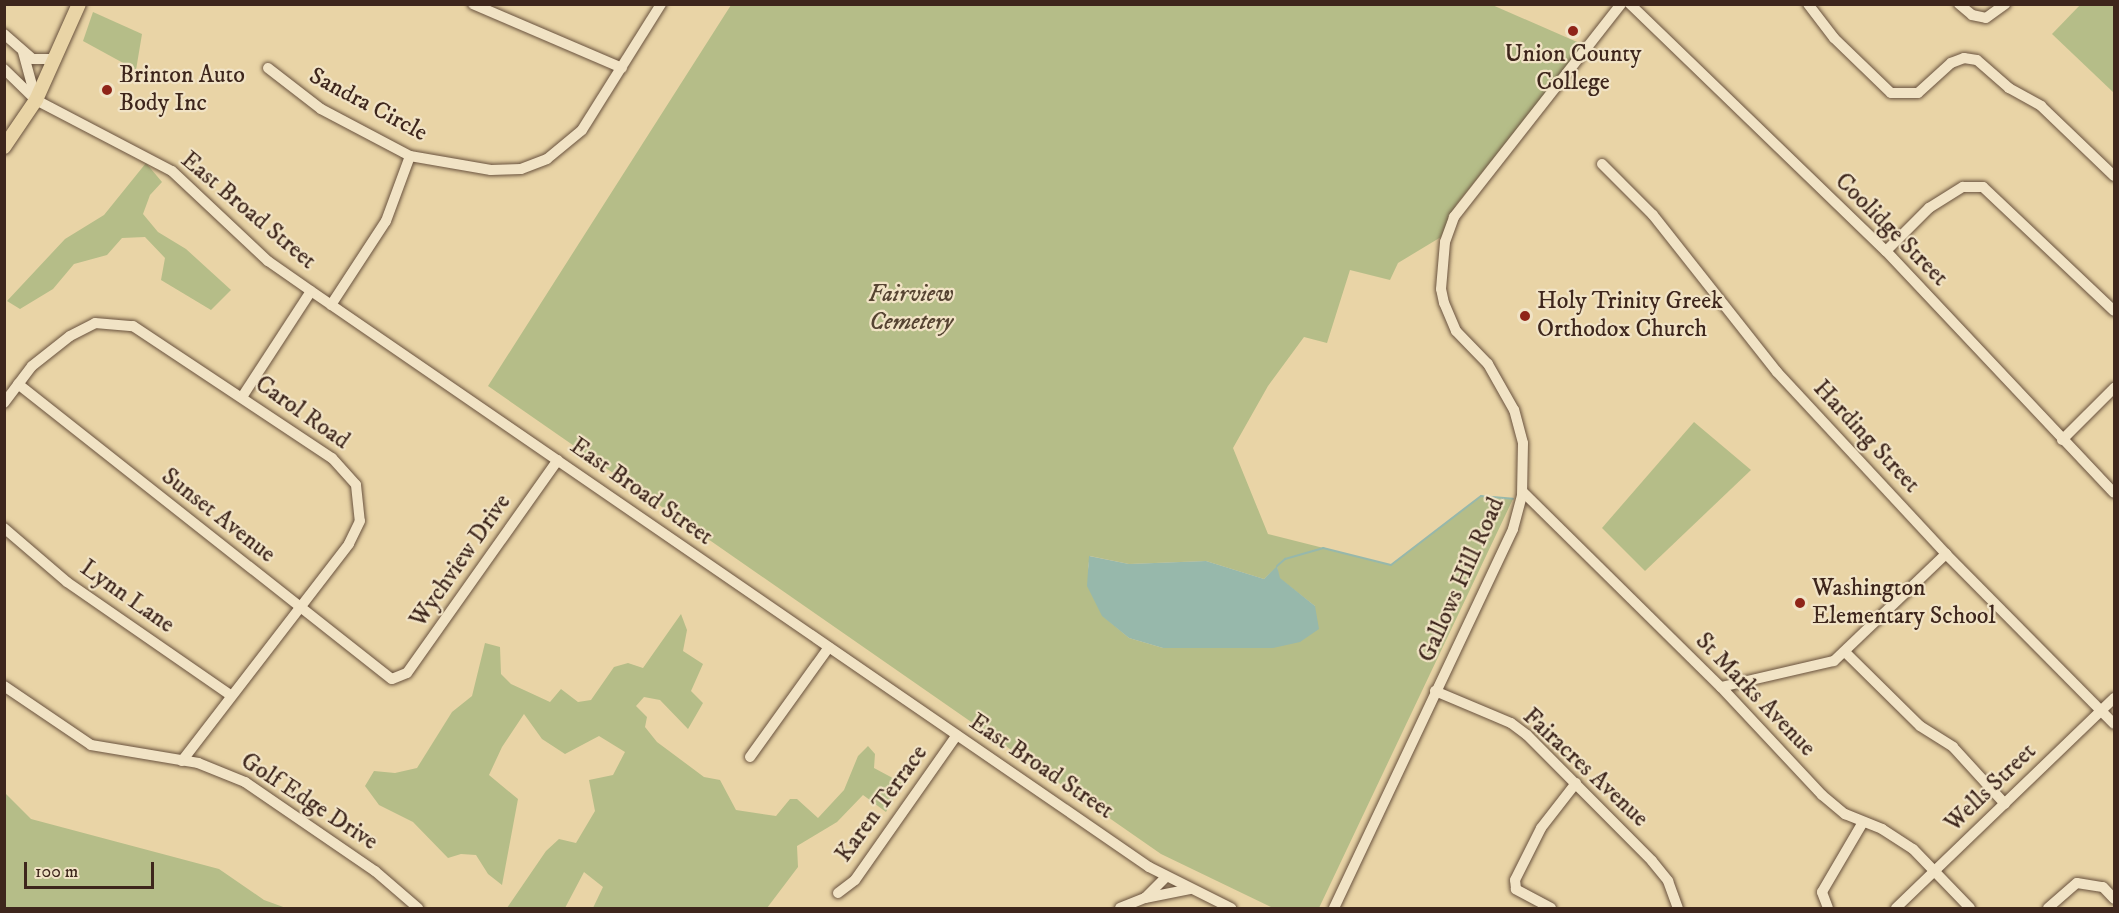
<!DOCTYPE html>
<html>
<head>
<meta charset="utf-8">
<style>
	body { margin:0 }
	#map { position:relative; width:2119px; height:913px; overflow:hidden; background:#e9d4a6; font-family:"IM FELL DW Pica",serif }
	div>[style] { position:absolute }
	.green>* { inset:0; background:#b5bd88 }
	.water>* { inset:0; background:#97b8ab }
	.stream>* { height:2px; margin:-1px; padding:0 1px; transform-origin:1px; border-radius:1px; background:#97b8ab }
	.roads { filter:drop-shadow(0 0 2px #69523e) drop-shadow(0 0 2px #69523e) }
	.minor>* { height:10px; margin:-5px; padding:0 5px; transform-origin:5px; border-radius:5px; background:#f1e3c5 }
	.major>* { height:14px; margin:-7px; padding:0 7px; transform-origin:7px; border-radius:7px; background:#e9d4a6 }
	.dots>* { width:16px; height:16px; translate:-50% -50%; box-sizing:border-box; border:3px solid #f1e3c5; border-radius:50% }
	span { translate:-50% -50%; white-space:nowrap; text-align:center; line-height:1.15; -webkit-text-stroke:4.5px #f1e3c5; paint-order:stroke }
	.poi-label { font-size:24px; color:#3e261c }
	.left { translate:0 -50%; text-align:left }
	.street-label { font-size:24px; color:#3e261c }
	.park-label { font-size:24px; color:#564432; font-style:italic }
	.frame { position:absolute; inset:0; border:6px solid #3e261c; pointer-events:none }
	.scale { position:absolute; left:24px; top:862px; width:130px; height:27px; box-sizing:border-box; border:3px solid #3e261c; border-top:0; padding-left:8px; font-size:18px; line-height:21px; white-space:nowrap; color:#3e261c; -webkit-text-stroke:4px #f1e3c5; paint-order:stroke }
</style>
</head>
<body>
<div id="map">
	<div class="green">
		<div style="clip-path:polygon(evenodd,1490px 4px,1584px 45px,1456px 205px,1441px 237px,1398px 263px,1390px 280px,1350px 270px,1327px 343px,1304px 337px,1268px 386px,1233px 448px,1268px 534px,1391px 565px,1481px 496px,1513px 499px,1319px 908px,1273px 908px,1161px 854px,488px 386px,731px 5px,1490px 4px,1090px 556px,1129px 564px,1206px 561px,1264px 579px,1277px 567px,1279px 578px,1315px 606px,1195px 645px,1163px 648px,1129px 638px,1103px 616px,1088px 567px,1090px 556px)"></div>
		<div style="clip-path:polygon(2081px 4px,2114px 5px,2114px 93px,2052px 34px)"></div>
		<div style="clip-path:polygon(93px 12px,142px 34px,136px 70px,83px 41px)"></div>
		<div style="clip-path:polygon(146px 163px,162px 182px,150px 195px,143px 214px,158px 232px,186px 249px,231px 290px,211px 310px,161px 280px,165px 258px,145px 237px,122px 238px,107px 255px,74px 264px,53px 289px,20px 309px,7px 301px,65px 239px,104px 215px)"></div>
		<div style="clip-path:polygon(1694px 422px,1751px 470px,1645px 571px,1602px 528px)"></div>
		<div style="clip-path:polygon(681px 614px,687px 630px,683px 651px,703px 664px,691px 691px,703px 703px,688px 729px,660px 700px,644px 697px,636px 706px,647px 717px,645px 727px,657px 742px,704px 777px,720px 780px,736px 810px,776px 816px,790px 799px,797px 799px,818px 818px,844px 790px,858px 756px,868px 746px,875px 754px,874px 768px,902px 783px,886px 812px,863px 795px,837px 822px,797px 846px,798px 867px,767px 908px,593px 908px,603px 887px,584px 872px,565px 908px,507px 908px,546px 851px,559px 839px,576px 843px,595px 811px,589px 780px,613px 775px,625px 752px,599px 736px,565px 754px,542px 739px,524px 714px,502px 747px,489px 775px,518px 799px,502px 885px,488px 874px,476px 855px,461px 854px,448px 858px,413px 822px,379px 805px,365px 786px,374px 771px,395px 773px,417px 768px,452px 712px,472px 696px,485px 643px,500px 647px,501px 674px,511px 684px,550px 702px,561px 689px,578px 702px,591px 700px,614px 667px,628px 663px,643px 668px)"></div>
		<div style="clip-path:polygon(5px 793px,31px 819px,219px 869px,264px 900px,286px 908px,5px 908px)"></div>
	</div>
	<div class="water">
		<div style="clip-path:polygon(1089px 556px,1129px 564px,1206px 561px,1264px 579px,1277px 566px,1280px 578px,1315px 606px,1319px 629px,1300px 642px,1273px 648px,1163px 648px,1129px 638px,1102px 616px,1087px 586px)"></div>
	</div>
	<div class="stream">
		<div style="left:1277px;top:566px;width:11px;rotate:-41deg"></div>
		<div style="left:1285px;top:559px;width:40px;rotate:-16deg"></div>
		<div style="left:1323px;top:548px;width:70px;rotate:14deg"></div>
		<div style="left:1391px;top:565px;width:113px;rotate:-37.5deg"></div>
		<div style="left:1481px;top:496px;width:32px;rotate:5deg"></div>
	</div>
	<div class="roads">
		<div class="minor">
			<div style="left:473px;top:4px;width:162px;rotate:23.2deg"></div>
			<div style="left:1630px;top:4px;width:356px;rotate:44deg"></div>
			<div style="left:1886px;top:251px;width:332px;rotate:46.7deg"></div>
			<div style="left:1808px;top:4px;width:43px;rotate:52.6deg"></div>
			<div style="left:1834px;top:38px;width:79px;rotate:44deg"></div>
			<div style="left:1891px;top:93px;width:27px"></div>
			<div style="left:1918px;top:93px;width:45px;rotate:-42.3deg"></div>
			<div style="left:1951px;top:63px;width:14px;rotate:-21deg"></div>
			<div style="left:1964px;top:58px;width:13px;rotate:9deg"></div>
			<div style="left:1977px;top:60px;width:43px;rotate:41.2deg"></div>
			<div style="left:2009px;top:88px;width:37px;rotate:29deg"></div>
			<div style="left:2041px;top:106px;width:101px;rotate:43.8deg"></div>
			<div style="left:1959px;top:4px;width:17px;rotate:40deg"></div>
			<div style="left:1972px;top:15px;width:14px;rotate:12deg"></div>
			<div style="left:1986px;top:18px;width:24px;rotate:-36deg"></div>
			<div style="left:4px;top:34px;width:38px;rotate:41deg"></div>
			<div style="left:33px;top:59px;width:23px"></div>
			<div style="left:23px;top:52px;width:50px;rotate:74.8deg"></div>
			<div style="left:268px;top:68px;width:67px;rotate:37.7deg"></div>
			<div style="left:321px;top:109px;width:101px;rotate:27.8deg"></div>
			<div style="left:410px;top:156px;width:82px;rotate:9.8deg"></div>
			<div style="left:491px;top:170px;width:30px;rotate:-2deg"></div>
			<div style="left:521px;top:169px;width:28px;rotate:-21deg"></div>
			<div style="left:547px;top:159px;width:45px;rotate:-39.6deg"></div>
			<div style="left:582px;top:130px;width:149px;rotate:-57.9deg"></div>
			<div style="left:4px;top:69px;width:45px;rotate:44.1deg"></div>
			<div style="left:36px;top:100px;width:153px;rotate:27.6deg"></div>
			<div style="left:172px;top:171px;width:132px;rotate:43.2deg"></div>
			<div style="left:268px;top:261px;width:52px;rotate:34.9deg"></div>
			<div style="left:311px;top:291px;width:1017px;rotate:34.5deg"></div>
			<div style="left:1149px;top:867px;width:92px;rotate:26.6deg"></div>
			<div style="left:1602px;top:164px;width:72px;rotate:45deg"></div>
			<div style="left:1653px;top:215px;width:200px;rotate:51.7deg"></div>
			<div style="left:1777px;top:372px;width:248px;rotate:47.1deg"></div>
			<div style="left:1946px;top:554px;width:239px;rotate:45.3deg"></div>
			<div style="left:1886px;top:251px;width:61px;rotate:-45deg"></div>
			<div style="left:1929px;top:208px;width:40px;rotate:-32deg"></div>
			<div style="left:1963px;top:187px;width:20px"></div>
			<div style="left:1983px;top:187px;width:180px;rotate:43.4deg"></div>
			<div style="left:331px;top:305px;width:100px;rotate:-56.8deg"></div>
			<div style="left:386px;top:221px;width:69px;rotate:-69.7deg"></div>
			<div style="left:18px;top:384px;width:476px;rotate:38.3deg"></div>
			<div style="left:392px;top:679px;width:16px;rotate:-22deg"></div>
			<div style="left:407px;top:673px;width:261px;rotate:-54.7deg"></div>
			<div style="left:242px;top:397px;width:126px;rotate:-56.9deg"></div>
			<div style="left:4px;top:403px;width:46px;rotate:-52.9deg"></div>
			<div style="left:32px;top:366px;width:48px;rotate:-38.3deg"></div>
			<div style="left:70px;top:336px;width:28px;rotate:-27deg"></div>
			<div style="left:95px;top:323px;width:38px;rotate:5deg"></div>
			<div style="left:133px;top:326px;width:239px;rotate:33.6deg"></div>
			<div style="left:332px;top:458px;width:36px;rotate:48deg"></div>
			<div style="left:356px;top:485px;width:36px;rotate:84deg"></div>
			<div style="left:360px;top:521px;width:25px;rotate:116deg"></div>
			<div style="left:349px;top:544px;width:274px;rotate:127.6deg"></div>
			<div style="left:2062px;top:440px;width:74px;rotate:-45deg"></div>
			<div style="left:1523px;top:492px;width:278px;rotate:44.6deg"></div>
			<div style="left:1721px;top:687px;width:148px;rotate:46.9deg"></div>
			<div style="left:1822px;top:795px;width:30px;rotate:40deg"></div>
			<div style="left:1845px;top:814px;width:40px;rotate:22deg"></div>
			<div style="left:1882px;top:829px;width:37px;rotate:33deg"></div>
			<div style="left:1913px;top:849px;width:82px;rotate:46deg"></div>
			<div style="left:4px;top:528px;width:83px;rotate:40.6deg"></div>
			<div style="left:67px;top:582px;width:198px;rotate:34.7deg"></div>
			<div style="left:1846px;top:653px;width:104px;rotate:44.6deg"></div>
			<div style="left:1920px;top:726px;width:39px;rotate:32deg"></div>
			<div style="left:1953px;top:747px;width:77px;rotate:47.6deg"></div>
			<div style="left:4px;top:686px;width:105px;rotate:34.1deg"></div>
			<div style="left:91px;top:745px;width:109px;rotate:9.5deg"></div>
			<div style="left:198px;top:763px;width:51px;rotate:22deg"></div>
			<div style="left:245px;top:782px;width:158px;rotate:34.4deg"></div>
			<div style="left:375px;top:871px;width:57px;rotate:40.7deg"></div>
			<div style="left:1721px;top:687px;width:116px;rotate:-13deg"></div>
			<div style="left:1834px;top:661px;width:155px;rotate:-43.7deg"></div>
			<div style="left:1435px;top:691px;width:82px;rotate:22.8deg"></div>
			<div style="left:1511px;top:723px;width:20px;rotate:37deg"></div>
			<div style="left:1527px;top:735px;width:177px;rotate:45.2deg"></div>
			<div style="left:1652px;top:861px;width:26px;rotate:51deg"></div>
			<div style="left:1668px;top:881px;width:29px;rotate:70deg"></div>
			<div style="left:750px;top:757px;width:135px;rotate:-54.3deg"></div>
			<div style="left:838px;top:893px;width:21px;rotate:-37deg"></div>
			<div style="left:855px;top:880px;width:177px;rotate:-54.9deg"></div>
			<div style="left:1145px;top:898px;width:47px;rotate:-11.1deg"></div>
			<div style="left:1120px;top:908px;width:27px;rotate:-22deg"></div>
			<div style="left:1145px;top:898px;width:30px;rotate:-45deg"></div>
			<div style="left:1334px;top:908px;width:419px;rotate:-64.7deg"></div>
			<div style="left:1513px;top:529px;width:35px;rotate:-75deg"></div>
			<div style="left:1522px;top:495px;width:52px;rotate:-88.9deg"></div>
			<div style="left:1523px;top:443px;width:34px;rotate:-105deg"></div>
			<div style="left:1514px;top:410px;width:53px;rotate:-119.5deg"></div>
			<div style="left:1488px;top:364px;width:46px;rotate:-134.1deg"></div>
			<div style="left:1456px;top:331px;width:30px;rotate:-113deg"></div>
			<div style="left:1444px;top:303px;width:14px;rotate:-102deg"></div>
			<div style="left:1441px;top:289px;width:47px;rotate:-85.1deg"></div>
			<div style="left:1445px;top:242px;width:27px;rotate:-70deg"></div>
			<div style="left:1454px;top:217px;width:271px;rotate:-51.9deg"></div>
			<div style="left:1551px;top:908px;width:40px;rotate:-152deg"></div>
			<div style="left:1516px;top:889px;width:9px;rotate:-96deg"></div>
			<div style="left:1515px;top:880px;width:58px;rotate:-63.4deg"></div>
			<div style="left:1541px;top:828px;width:57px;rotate:-52.1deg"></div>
			<div style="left:1828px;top:908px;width:17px;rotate:-111deg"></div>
			<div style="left:1822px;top:892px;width:81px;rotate:-59.6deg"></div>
			<div style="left:1896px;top:908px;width:303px;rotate:-43.9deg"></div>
			<div style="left:2048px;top:908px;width:38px;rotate:-41deg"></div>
			<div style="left:2077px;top:883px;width:26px;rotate:9deg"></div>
			<div style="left:2103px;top:887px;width:16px;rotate:47deg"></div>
		</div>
		<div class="major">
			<div style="left:4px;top:147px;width:57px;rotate:-55.8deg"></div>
			<div style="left:36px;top:100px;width:105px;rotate:-65.9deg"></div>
		</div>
	</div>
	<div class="dots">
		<div style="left:1573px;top:31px;background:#8f2418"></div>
		<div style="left:107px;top:90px;background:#8f2418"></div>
		<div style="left:1525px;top:316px;background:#8f2418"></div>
		<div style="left:1800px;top:603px;background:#8f2418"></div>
	</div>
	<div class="poi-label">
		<span style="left:1573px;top:69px">Union County<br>College</span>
		<span class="left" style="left:119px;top:90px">Brinton Auto<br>Body Inc</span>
		<span class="left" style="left:1537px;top:316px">Holy Trinity Greek<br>Orthodox Church</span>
		<span class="left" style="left:1812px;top:603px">Washington<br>Elementary School</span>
	</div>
	<div class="street-label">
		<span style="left:368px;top:105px;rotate:28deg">Sandra Circle</span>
		<span style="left:248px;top:211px;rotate:40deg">East Broad Street</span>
		<span style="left:1891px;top:230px;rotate:45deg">Coolidge Street</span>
		<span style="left:302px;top:413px;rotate:35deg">Carol Road</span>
		<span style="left:1866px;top:437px;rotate:47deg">Harding Street</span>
		<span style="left:641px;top:492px;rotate:35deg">East Broad Street</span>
		<span style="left:218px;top:516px;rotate:38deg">Sunset Avenue</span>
		<span style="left:461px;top:561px;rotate:-55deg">Wychview Drive</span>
		<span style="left:1462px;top:580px;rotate:-66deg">Gallows Hill Road</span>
		<span style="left:127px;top:597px;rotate:35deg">Lynn Lane</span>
		<span style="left:1755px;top:695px;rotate:46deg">St Marks Avenue</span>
		<span style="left:1041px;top:767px;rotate:34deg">East Broad Street</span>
		<span style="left:1585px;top:768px;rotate:43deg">Fairacres Avenue</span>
		<span style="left:1991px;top:788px;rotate:-44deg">Wells Street</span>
		<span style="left:309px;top:802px;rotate:33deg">Golf Edge Drive</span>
		<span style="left:882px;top:804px;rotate:-54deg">Karen Terrace</span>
	</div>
	<div class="park-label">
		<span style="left:911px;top:309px">Fairview<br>Cemetery</span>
	</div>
	<div class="frame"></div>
	<div class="scale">100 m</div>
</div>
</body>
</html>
